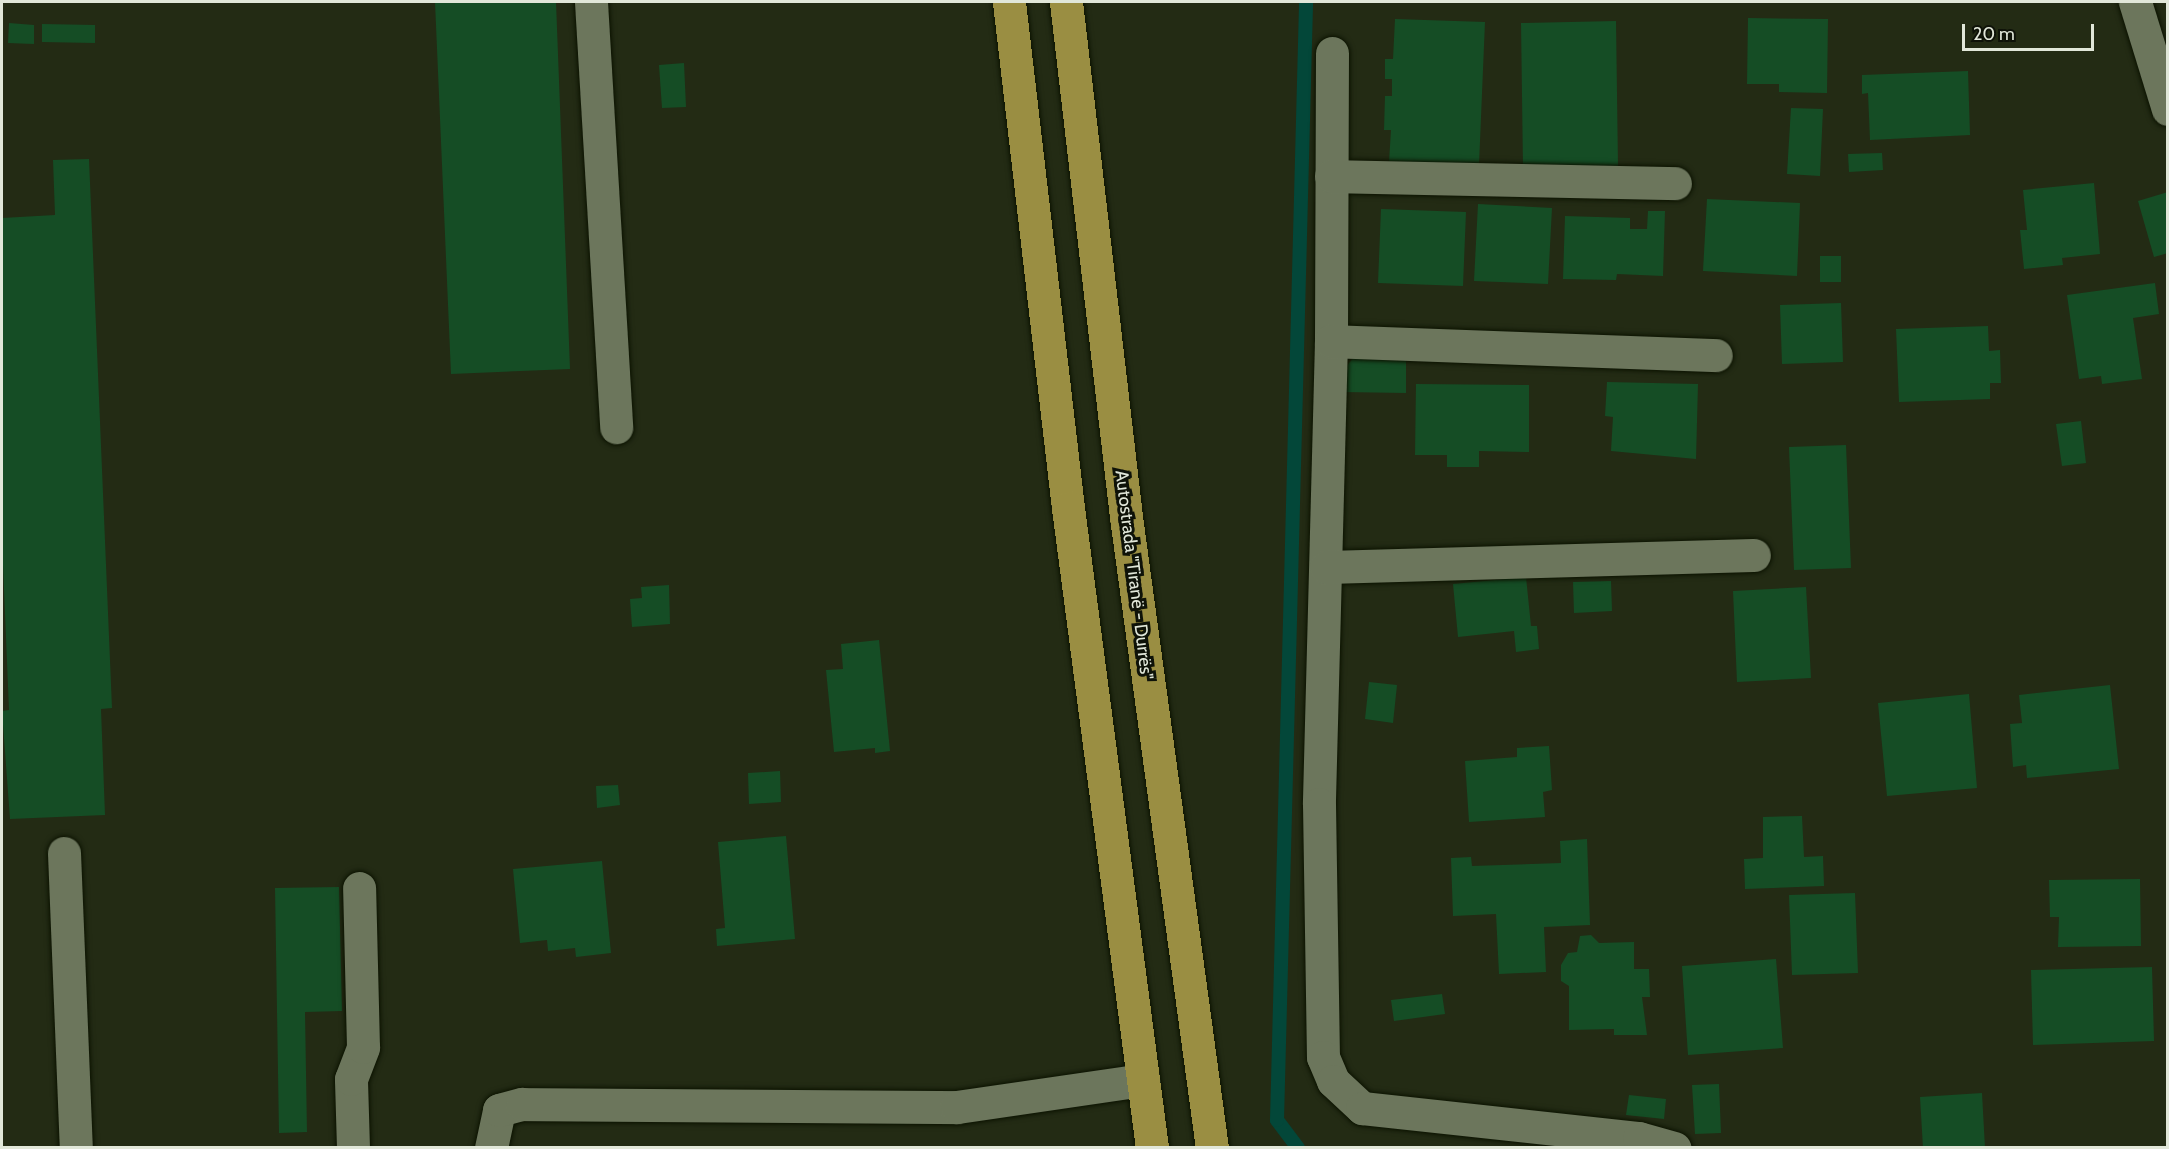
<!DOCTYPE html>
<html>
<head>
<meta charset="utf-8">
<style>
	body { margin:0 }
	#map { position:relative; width:2169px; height:1149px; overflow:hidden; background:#232b14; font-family:Cabin,sans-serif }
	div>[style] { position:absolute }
	.stream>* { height:14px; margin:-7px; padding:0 7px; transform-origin:7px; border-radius:7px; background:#034739 }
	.building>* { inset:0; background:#154d25 }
	.roads { filter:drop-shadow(0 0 2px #0c1301) drop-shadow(0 0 2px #0c1301) }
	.minor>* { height:33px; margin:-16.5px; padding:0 16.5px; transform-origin:16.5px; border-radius:16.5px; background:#6c765c }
	.highway>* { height:33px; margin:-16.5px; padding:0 16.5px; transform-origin:16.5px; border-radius:16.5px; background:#9a8e42 }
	span { translate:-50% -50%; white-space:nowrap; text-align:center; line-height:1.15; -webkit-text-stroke:6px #0e1208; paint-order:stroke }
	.street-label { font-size:18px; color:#e1e7d9 }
	.frame { position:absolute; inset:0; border:3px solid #e1e7d9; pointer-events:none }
	.scale { position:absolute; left:1962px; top:24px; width:132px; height:27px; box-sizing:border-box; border:3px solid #e1e7d9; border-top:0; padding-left:8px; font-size:18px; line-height:21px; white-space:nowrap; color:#e1e7d9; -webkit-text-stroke:4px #0e1208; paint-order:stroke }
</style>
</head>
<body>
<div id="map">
	<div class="stream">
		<div style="left:1298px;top:1148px;width:35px;rotate:-127deg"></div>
		<div style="left:1277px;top:1120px;width:1118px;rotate:-88.51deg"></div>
	</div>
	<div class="building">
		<div style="clip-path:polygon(435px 2px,556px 2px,570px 369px,451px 374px)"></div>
		<div style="clip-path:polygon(1748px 18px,1828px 19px,1827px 93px,1779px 92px,1779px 84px,1747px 84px)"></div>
		<div style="clip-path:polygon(1395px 19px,1485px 22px,1479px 165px,1389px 162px,1391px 130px,1384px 130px,1385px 96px,1392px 96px,1392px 79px,1385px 79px,1385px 59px,1393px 59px)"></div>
		<div style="clip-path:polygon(1616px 21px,1618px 166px,1523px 168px,1521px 23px)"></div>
		<div style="clip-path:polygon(9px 23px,34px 25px,34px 44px,8px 43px)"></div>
		<div style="clip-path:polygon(42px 24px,95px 25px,95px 43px,42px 42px)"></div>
		<div style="clip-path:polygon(684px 63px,686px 107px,662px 108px,659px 65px)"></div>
		<div style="clip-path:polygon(1968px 71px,1970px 135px,1870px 140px,1868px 93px,1862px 94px,1862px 75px)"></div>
		<div style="clip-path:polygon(1791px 108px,1823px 109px,1820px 176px,1787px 174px)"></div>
		<div style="clip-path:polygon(1882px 153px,1883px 170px,1849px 172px,1848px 154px)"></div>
		<div style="clip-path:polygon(89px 159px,112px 708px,101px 709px,105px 815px,10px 819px,2px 711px,9px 710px,2px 541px,2px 218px,55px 215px,53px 160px)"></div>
		<div style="clip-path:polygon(2094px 183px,2100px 254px,2062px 258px,2063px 265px,2024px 269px,2020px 230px,2027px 230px,2023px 190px)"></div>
		<div style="clip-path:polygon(2168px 192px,2168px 253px,2154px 257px,2138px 201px)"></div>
		<div style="clip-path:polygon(1707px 199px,1800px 203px,1797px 276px,1703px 271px)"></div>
		<div style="clip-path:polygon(1478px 204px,1552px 208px,1548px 284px,1474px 281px)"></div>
		<div style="clip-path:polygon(1381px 209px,1466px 212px,1463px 286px,1378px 283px)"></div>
		<div style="clip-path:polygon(1648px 211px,1665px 211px,1663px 276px,1617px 274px,1616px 280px,1563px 279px,1565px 216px,1630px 218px,1630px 229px,1647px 229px)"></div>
		<div style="clip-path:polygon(1820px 256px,1841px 256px,1841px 282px,1820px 282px)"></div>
		<div style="clip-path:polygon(2155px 283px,2159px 314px,2133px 318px,2142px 379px,2102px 384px,2101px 376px,2079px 379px,2067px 295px)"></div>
		<div style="clip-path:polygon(1841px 303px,1843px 362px,1782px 364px,1780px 305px)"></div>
		<div style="clip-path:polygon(1988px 326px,1989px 351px,2000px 350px,2001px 383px,1990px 383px,1990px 399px,1899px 402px,1896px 329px)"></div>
		<div style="clip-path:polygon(1357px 353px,1406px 356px,1406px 393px,1342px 392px,1342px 372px)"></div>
		<div style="clip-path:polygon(1607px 382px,1698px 384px,1696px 459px,1611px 451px,1613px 417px,1605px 416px)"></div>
		<div style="clip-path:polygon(1416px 384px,1529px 385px,1529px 452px,1479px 451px,1479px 467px,1447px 467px,1447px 455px,1415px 455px)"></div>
		<div style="clip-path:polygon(2081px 421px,2086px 463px,2062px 466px,2056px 424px)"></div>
		<div style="clip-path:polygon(1846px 445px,1851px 568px,1794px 570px,1789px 447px)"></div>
		<div style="clip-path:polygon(1526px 577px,1531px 626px,1537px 626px,1539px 649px,1516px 652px,1514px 631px,1458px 637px,1453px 584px)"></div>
		<div style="clip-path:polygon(1611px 581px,1612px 611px,1574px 613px,1573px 582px)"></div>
		<div style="clip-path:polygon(669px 585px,670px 624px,632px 627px,630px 599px,642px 598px,641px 587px)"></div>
		<div style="clip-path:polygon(1806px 587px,1811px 678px,1737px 682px,1733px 591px)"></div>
		<div style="clip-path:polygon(879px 640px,890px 751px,875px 753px,875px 748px,834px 752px,826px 670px,843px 669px,841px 644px)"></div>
		<div style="clip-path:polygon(1369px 682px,1397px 685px,1393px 723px,1365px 719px)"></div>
		<div style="clip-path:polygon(2110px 685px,2119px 769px,2027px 778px,2026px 765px,2013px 767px,2010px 724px,2022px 723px,2019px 695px)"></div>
		<div style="clip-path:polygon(1969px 694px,1977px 788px,1887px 796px,1878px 703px)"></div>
		<div style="clip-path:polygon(1549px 746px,1552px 790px,1543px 792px,1545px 817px,1469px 822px,1465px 761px,1517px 757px,1517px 748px)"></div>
		<div style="clip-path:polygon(780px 771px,781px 802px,749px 804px,748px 773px)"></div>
		<div style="clip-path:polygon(618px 785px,620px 805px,597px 808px,596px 786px)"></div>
		<div style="clip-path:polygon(1802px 816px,1804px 857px,1823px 856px,1824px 886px,1745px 889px,1744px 859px,1763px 858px,1763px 817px)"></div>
		<div style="clip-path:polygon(786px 836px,795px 939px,717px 946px,716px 929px,725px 928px,718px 842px)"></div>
		<div style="clip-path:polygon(1587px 839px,1590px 925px,1544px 927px,1546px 972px,1499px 974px,1496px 914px,1453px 916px,1451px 858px,1471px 857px,1472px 866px,1561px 863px,1560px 841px)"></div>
		<div style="clip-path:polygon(602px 861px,611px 953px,576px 957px,575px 948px,548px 951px,547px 940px,520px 943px,513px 869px)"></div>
		<div style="clip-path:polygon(2140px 879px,2141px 946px,2058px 947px,2059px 917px,2050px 917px,2049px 880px)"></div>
		<div style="clip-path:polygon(339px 887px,342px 1011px,305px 1012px,307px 1132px,279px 1133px,275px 888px)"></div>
		<div style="clip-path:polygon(1855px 893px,1858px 973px,1792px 975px,1789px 895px)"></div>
		<div style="clip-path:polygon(1591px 935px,1599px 943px,1634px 942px,1634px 969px,1649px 969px,1650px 997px,1642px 997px,1647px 1035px,1614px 1035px,1614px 1029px,1569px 1030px,1569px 986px,1561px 981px,1561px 965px,1568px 953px,1577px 952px,1580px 936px)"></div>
		<div style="clip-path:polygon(1776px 959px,1783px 1048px,1688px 1055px,1682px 966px)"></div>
		<div style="clip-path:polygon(2152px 967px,2154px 1041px,2033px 1045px,2031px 970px)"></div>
		<div style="clip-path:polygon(1442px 994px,1445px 1014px,1394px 1021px,1391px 1000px)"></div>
		<div style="clip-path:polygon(1719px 1084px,1721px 1133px,1695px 1134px,1692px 1085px)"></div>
		<div style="clip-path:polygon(1982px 1093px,1985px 1148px,1923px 1148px,1920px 1097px)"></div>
		<div style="clip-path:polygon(1629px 1095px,1666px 1099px,1664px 1119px,1626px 1115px)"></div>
	</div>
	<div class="roads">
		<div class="minor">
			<div style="left:591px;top:2px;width:426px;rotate:86.6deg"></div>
			<div style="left:2135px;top:2px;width:112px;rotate:72.9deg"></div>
			<div style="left:1332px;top:53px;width:288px;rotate:90.2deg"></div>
			<div style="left:1331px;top:341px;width:463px;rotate:91.5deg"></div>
			<div style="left:1319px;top:804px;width:253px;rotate:89.1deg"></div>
			<div style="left:1323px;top:1057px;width:26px;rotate:67deg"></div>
			<div style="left:1333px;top:1081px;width:40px;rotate:43deg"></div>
			<div style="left:1362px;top:1108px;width:279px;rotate:6.2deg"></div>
			<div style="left:1639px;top:1138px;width:37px;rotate:16deg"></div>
			<div style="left:1331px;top:176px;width:344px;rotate:1.2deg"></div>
			<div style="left:1331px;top:341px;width:385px;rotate:2.1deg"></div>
			<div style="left:1326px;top:567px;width:428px;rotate:-1.6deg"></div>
			<div style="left:64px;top:853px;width:295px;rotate:87.7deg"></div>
			<div style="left:353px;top:1148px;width:69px;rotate:-91.7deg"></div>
			<div style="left:351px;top:1079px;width:34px;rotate:-69deg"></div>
			<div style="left:363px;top:1047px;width:159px;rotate:-91.4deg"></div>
			<div style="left:491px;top:1148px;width:39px;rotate:-78deg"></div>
			<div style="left:499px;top:1110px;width:24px;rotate:-15deg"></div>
			<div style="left:522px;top:1104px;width:435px;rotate:0.4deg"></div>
			<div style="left:957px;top:1107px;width:188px;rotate:-8.3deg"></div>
		</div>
		<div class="highway">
			<div style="left:1009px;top:2px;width:509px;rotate:83.35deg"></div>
			<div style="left:1068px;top:508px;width:645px;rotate:82.52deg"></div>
			<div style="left:1066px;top:2px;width:518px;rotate:83.35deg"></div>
			<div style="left:1126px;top:517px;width:637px;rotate:82.24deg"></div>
		</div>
	</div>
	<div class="street-label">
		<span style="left:1134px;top:575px;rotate:83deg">Autostrada "Tiranë - Durrës"</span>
	</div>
	<div class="frame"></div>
	<div class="scale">20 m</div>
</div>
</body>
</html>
